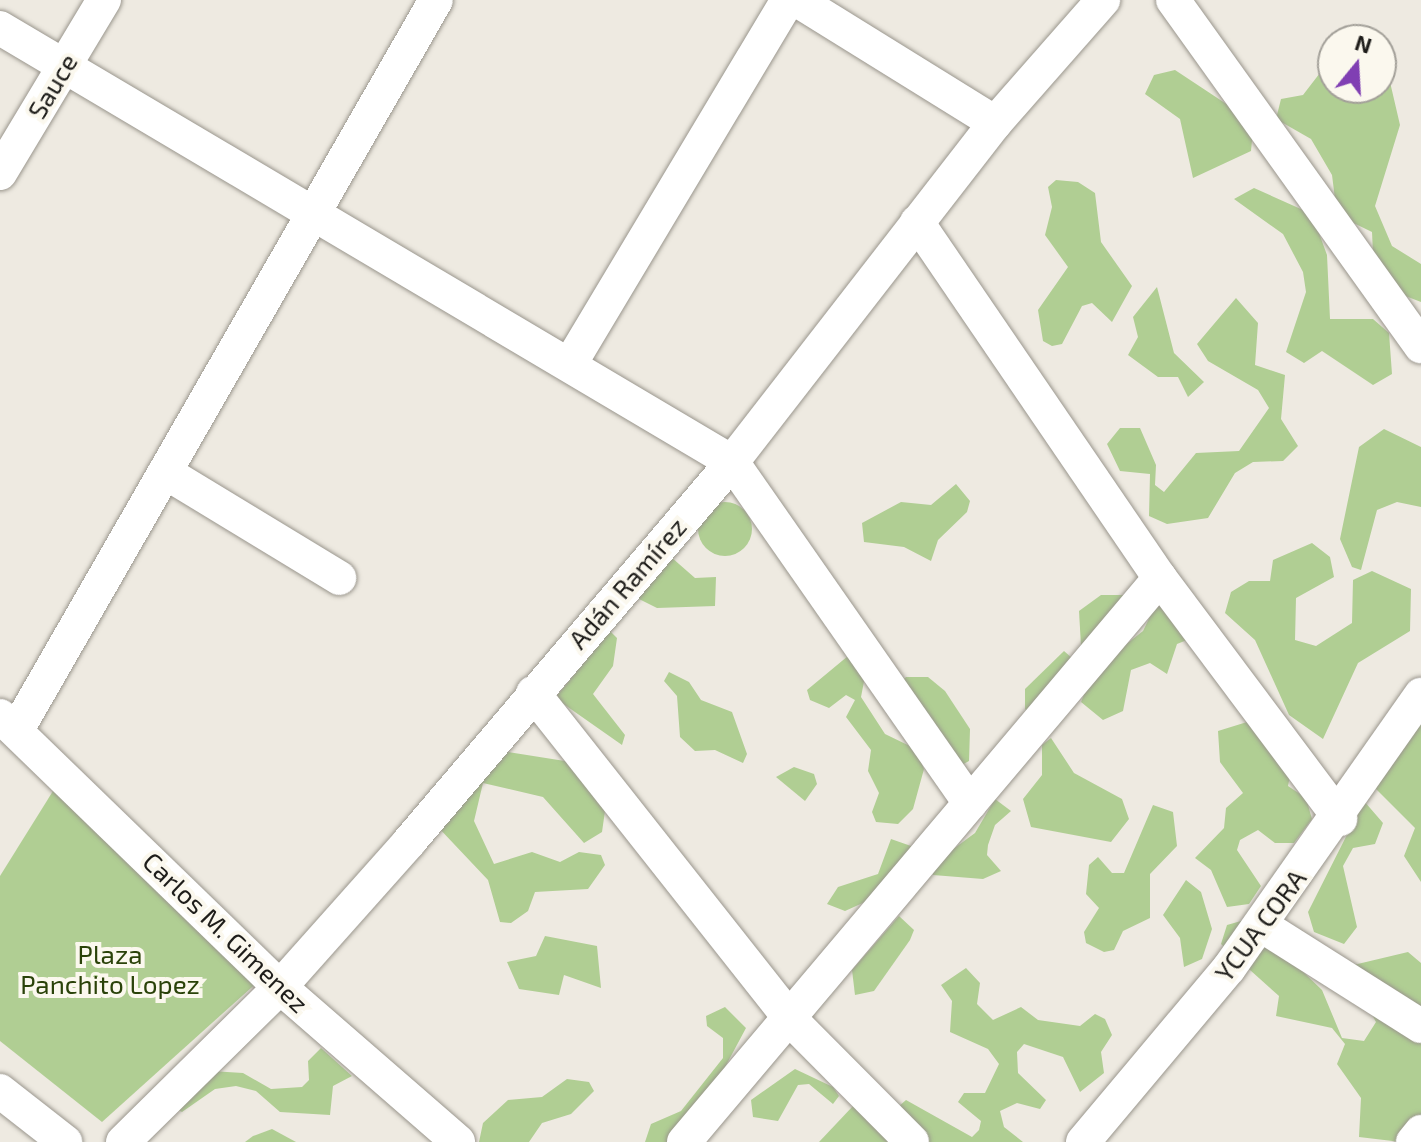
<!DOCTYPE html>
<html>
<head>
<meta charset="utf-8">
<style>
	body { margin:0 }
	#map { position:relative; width:1421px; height:1142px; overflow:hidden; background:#eeeae1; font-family:"Exo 2",sans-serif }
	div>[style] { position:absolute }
	.green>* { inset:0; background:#b0ce93 }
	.round { border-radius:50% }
	.roads { filter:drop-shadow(0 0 2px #9a968d) drop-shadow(0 0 2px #9a968d) }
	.minor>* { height:34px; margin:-17px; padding:0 17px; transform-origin:17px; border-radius:17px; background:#fff }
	span { translate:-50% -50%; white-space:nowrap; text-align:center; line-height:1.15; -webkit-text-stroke:8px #fbf8ee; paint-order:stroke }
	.street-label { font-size:26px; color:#1e1d1a }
	.park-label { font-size:26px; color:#2a4209 }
	.north { position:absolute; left:1317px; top:24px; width:80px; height:80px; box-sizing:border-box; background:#fbf8ee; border:2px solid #a3a099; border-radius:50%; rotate:18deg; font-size:22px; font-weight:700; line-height:32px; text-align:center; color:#1e1d1a }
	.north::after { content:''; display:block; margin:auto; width:28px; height:36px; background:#803fb3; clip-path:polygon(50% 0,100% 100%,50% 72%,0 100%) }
</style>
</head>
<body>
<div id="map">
	<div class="green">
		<div style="clip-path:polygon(1333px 56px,1333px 88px,1381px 88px,1381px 67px,1390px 82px,1400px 125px,1375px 206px,1392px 246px,1421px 264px,1421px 302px,1390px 290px,1373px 254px,1372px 232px,1337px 215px,1332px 175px,1311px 139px,1276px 119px,1281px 99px,1303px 95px)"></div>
		<div style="clip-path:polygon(1175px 70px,1240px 113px,1253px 130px,1251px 151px,1193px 178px,1180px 119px,1145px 94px,1154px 75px)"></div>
		<div style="clip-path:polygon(1056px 180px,1078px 182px,1095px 193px,1101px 242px,1132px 286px,1112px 322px,1092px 303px,1082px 306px,1062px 344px,1052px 346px,1043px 341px,1038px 310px,1068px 267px,1045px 235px,1052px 207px,1048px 187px)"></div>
		<div style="clip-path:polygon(1254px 188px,1312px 214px,1327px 255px,1330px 319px,1373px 319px,1389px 333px,1392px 374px,1373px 385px,1322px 351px,1304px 363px,1286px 352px,1306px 292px,1303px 272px,1283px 234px,1234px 199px)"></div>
		<div style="clip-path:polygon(1157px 287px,1174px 353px,1204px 382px,1188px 397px,1178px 377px,1158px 377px,1128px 355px,1138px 337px,1133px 317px)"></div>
		<div style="clip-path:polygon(1236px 298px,1258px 323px,1255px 365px,1285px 375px,1281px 419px,1298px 446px,1283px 461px,1253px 462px,1235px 473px,1208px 518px,1167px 524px,1149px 516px,1150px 474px,1120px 471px,1107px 444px,1120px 428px,1140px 428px,1156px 465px,1155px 485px,1164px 492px,1196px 453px,1239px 451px,1269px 408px,1258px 390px,1208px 361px,1197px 344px)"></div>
		<div style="clip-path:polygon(1384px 429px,1421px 447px,1421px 507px,1397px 502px,1377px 510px,1361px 570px,1352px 567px,1340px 539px,1359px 447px)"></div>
		<div style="clip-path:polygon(956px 484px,970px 501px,967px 512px,938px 540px,931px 561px,904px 547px,864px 542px,862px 523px,901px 502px,931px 505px)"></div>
		<div class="round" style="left:698px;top:502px;width:54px;height:54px"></div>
		<div style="clip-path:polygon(1312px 543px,1330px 557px,1334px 577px,1296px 598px,1295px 640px,1316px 646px,1352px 623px,1353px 580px,1372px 571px,1411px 589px,1410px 631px,1358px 663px,1323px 739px,1289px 715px,1255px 640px,1225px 613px,1231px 592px,1249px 581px,1270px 581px,1273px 560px)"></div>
		<div style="clip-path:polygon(671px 557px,695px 578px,716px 577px,715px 606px,657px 608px,639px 599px,636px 589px)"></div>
		<div style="clip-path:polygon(1161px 594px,1187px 640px,1177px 644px,1167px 674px,1150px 663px,1131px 670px,1123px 711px,1103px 720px,1081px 702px,1085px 692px,1110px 657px,1143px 631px)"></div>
		<div style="clip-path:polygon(1101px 595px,1126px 595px,1081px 646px,1079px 611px)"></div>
		<div style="clip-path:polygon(610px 631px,617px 638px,613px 666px,593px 694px,625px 735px,622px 745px,555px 698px)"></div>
		<div style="clip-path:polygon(854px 651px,867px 666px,861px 697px,885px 734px,916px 749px,924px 769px,913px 809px,898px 824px,876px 822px,872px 812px,879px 793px,868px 771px,871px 750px,846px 717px,855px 700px,846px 695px,829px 708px,810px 700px,807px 690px)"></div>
		<div style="clip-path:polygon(1064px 651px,1072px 658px,1033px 715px,1025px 709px,1025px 689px)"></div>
		<div style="clip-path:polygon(669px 672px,689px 682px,701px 700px,732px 712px,747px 754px,743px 763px,715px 750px,695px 751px,680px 737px,677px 696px,664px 681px)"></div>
		<div style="clip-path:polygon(906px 677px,928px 677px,945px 691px,970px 729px,969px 761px,960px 766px,899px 684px)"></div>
		<div style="clip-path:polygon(1421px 716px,1421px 882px,1404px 856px,1415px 828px,1373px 786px)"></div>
		<div style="clip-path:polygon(1247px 722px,1290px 776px,1288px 786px,1306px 798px,1312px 819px,1294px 843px,1275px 843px,1258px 830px,1240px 840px,1237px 850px,1261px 886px,1249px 904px,1227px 907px,1211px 870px,1195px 858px,1224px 828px,1226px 808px,1243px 793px,1220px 762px,1218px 731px)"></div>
		<div style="clip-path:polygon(1051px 738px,1074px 773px,1122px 799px,1129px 819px,1111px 842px,1031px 827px,1023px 799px,1042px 775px,1042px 745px)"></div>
		<div style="clip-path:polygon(501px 751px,571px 762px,605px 811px,602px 832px,584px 843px,543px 797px,483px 783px,474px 821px,494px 864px,532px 852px,560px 862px,579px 852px,601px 855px,605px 865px,588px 889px,535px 892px,528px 911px,511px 923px,500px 922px,488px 880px,436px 825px)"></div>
		<div style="clip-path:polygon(794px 767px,814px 774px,817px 784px,805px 801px,776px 777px)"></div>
		<div style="clip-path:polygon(63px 775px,272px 969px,102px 1122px,0 1041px,0 876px)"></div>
		<div style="clip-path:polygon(995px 799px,1011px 811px,995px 825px,988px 845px,987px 855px,1001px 871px,983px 879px,933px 875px,933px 864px,975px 833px)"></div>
		<div style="clip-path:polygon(1364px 801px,1383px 823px,1375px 844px,1353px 848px,1343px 866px,1357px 927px,1344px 944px,1314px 932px,1308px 912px)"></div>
		<div style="clip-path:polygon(1153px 805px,1173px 812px,1177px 846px,1150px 874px,1150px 918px,1123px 931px,1114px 950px,1104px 952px,1086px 943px,1084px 932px,1099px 908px,1086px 894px,1089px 865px,1098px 857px,1112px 873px,1124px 873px)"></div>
		<div style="clip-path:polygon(891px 839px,911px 846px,912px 857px,865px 902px,845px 911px,827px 904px,838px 887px,878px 874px)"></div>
		<div style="clip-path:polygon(1186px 880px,1201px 892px,1212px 929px,1202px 959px,1184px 967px,1180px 938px,1163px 915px)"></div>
		<div style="clip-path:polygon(899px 916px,914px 930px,910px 940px,874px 991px,855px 995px,852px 970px)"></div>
		<div style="clip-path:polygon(1248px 919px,1322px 990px,1342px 1038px,1364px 1041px,1376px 1022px,1345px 967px,1408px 952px,1421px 963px,1421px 1125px,1401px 1142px,1359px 1137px,1361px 1098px,1337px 1064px,1345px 1044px,1332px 1028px,1276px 1016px,1279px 996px,1221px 944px,1227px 925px)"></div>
		<div style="clip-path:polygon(545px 936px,597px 946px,601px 988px,564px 975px,559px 995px,519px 989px,507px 962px,536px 956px)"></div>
		<div style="clip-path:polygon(966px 968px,980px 983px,977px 1004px,993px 1020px,1021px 1007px,1038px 1020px,1080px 1026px,1095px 1014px,1105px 1019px,1112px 1035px,1101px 1052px,1104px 1073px,1080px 1092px,1063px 1057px,1024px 1044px,1017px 1052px,1018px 1073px,1046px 1100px,1040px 1109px,1017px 1103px,1000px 1111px,1004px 1127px,1023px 1142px,904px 1142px,898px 1107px,906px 1100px,972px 1137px,979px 1130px,981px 1121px,958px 1102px,964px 1093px,985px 1093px,999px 1064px,988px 1049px,950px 1032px,952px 1001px,941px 985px)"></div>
		<div style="clip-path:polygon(725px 1007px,746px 1028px,685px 1142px,645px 1142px,651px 1124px,681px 1111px,723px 1058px,723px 1038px,707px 1026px,706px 1016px)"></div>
		<div style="clip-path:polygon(321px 1048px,352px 1076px,333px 1086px,330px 1115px,280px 1112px,256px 1091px,236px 1086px,215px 1089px,182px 1112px,172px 1107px,211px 1071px,243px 1073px,271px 1089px,302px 1087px,309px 1080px,308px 1061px)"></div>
		<div style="clip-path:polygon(795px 1069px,833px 1087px,839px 1096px,833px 1104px,809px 1084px,798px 1085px,778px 1121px,753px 1117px,751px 1100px)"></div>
		<div style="clip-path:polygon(567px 1079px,589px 1082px,594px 1091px,571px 1114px,542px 1123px,529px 1142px,479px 1142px,483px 1123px,508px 1100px,542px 1097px)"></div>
		<div style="clip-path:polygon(853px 1106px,884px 1137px,888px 1142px,819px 1142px)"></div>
		<div style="clip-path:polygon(272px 1129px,296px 1142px,245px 1142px,253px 1136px)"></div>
	</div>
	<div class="roads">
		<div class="minor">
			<div style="left:797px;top:0;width:233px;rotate:31.8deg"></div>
			<div style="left:1173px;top:0;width:426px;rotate:54.4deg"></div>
			<div style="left:0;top:28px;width:851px;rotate:30.66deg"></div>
			<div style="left:732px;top:462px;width:416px;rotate:55.1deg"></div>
			<div style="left:0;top:173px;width:202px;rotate:-59deg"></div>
			<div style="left:917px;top:222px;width:431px;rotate:55.7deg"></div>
			<div style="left:1160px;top:578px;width:301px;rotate:53.2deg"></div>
			<div style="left:570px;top:364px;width:424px;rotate:-59.1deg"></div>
			<div style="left:165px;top:472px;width:204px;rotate:31.3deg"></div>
			<div style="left:533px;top:693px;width:415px;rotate:51.7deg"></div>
			<div style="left:790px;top:1019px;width:173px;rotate:45.2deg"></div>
			<div style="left:0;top:716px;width:390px;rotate:44.1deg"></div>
			<div style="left:280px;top:987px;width:236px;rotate:41deg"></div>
			<div style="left:18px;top:728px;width:839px;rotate:-60.14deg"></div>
			<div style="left:1261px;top:925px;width:189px;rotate:32.3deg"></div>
			<div style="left:0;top:1091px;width:83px;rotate:38.1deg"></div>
			<div style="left:123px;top:1142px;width:221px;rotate:-44.6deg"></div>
			<div style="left:280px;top:987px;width:194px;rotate:-48.3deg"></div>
			<div style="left:409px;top:842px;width:499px;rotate:-49.6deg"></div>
			<div style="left:732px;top:462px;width:429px;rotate:-52.2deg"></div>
			<div style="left:995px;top:123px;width:164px;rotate:-48.7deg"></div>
			<div style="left:684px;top:1142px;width:738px;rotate:-49.84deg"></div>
			<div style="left:1083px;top:1142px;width:227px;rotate:-50deg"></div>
			<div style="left:1229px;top:968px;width:334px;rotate:-54.9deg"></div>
			<div style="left:1413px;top:1142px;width:13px;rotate:-51deg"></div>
		</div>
	</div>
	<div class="street-label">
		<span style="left:52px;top:86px;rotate:-59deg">Sauce</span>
		<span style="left:627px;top:583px;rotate:-49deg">Adán Ramírez</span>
		<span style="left:1260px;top:925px;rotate:-53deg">YCUA CORA</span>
		<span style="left:226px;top:932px;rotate:44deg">Carlos M. Gimenez</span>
	</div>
	<div class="park-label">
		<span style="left:110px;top:969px">Plaza<br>Panchito Lopez</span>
	</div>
	<div class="north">N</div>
</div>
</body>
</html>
